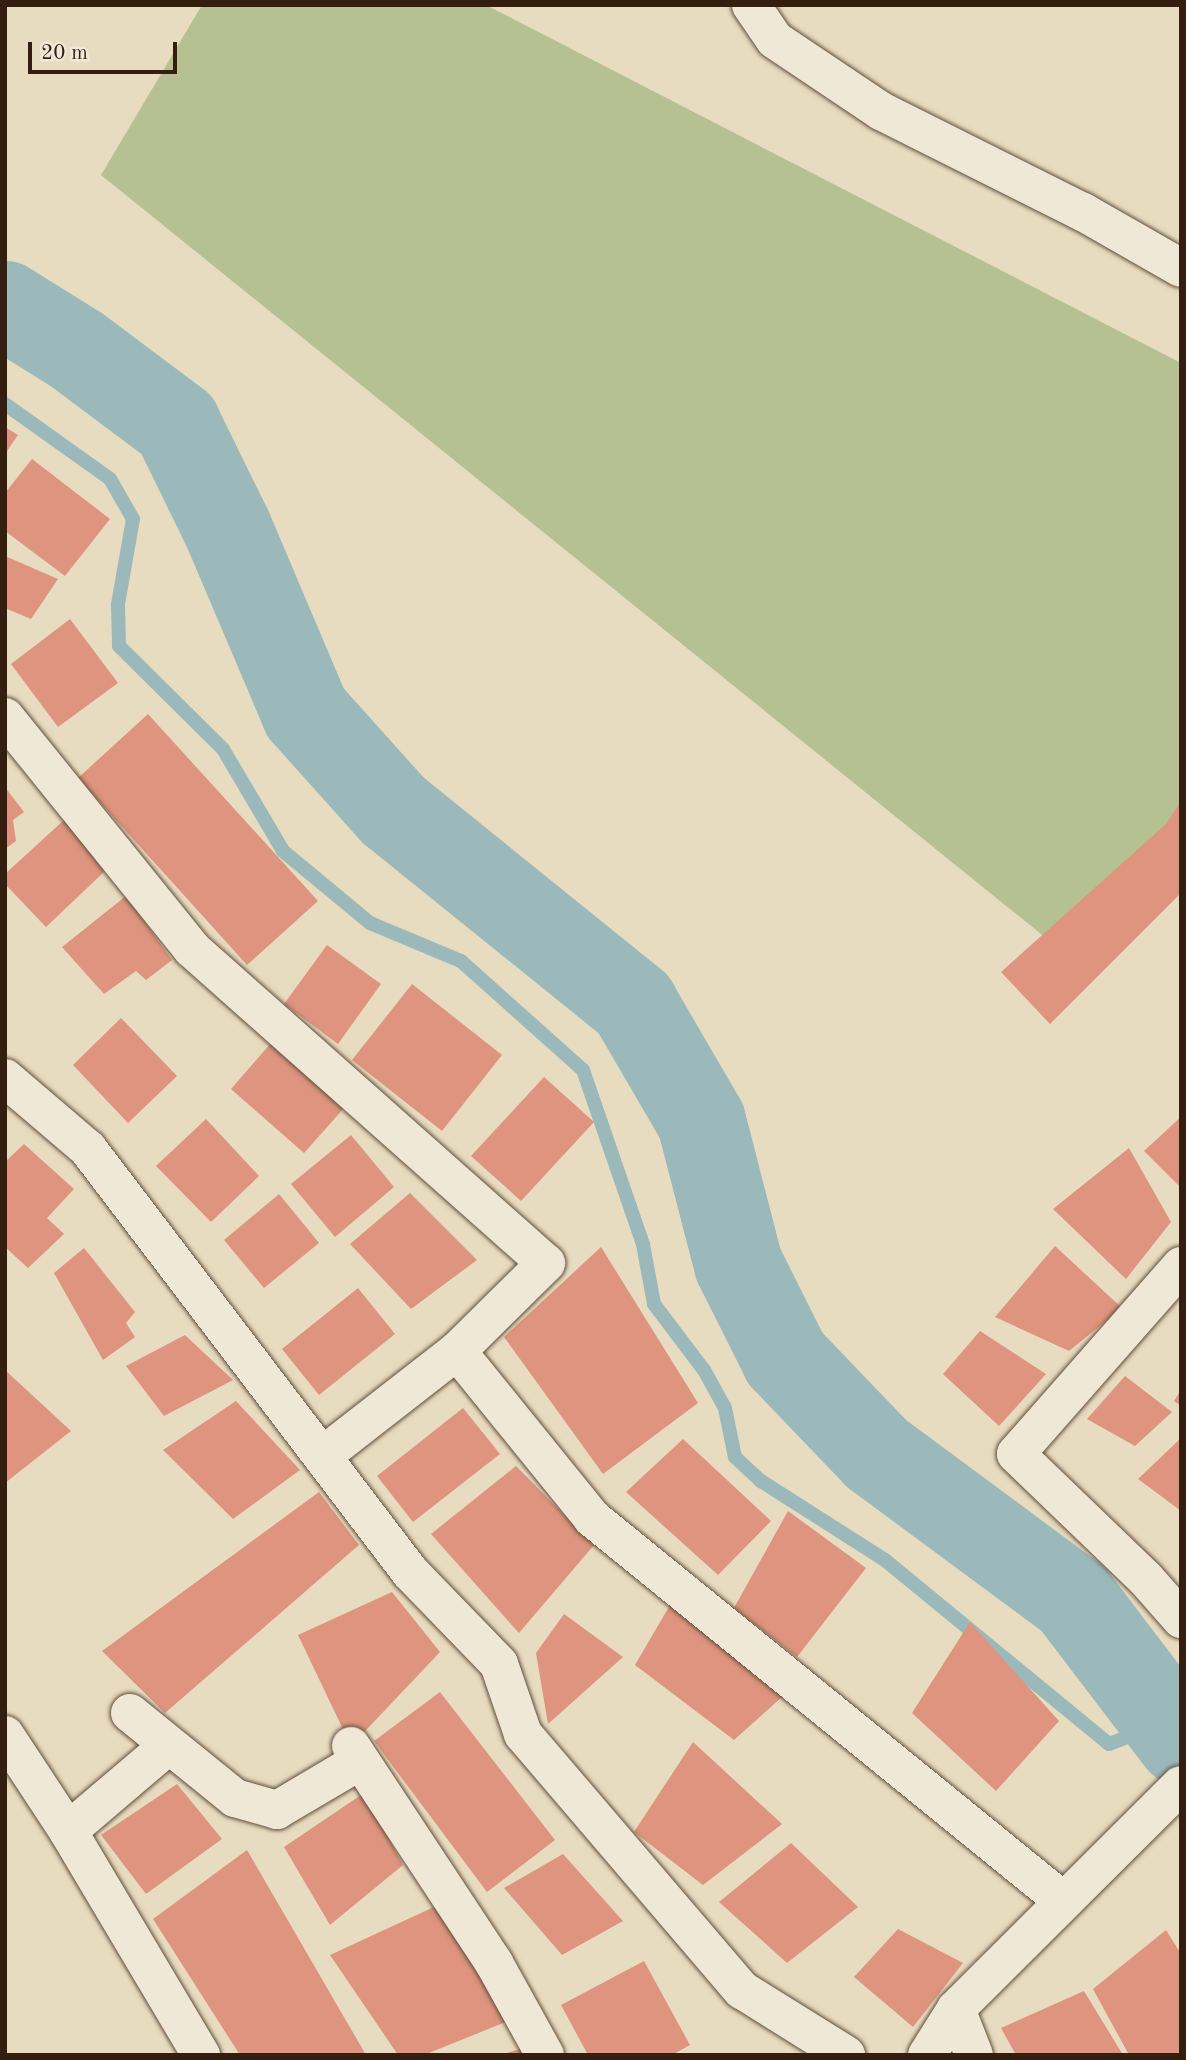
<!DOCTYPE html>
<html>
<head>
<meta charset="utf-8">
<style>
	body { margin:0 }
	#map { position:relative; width:1186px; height:2060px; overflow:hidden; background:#e8dcc0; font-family:"Old Standard TT",serif }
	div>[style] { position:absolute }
	.green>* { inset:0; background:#b5c093 }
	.stream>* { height:14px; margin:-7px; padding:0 7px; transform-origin:7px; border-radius:7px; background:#9bb9bb }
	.river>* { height:89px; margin:-44.5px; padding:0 44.5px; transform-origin:44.5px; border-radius:44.5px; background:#9bb9bb }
	.building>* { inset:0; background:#de947e }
	.roads { filter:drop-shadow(0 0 2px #604e3c) drop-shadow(0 0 2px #604e3c) }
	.minor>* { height:38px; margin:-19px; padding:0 19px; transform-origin:19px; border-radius:19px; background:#f0e8d6 }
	span { translate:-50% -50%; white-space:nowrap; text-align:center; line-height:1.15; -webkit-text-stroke:6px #f0e8d6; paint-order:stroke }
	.frame { position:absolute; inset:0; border:7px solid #331e10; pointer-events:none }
	.scale { position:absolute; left:28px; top:42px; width:149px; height:32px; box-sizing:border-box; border:4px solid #331e10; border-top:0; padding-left:9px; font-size:21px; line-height:24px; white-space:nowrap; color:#331e10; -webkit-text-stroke:5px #f0e8d6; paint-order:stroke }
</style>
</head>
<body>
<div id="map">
	<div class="green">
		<div style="clip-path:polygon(202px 5px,486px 5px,1181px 363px,1181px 879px,1088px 972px,101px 175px)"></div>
	</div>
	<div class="stream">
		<div style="left:5px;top:404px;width:129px;rotate:35.5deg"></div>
		<div style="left:110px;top:479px;width:46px;rotate:60.1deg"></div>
		<div style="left:133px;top:519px;width:86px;rotate:100deg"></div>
		<div style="left:118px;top:604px;width:42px;rotate:88.6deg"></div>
		<div style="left:119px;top:646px;width:146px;rotate:44.7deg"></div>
		<div style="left:223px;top:749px;width:118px;rotate:59.5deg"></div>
		<div style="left:283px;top:851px;width:113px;rotate:39.6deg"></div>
		<div style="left:370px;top:923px;width:99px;rotate:22.7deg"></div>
		<div style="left:461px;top:961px;width:164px;rotate:41.8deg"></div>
		<div style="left:583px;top:1070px;width:184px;rotate:71deg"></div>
		<div style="left:643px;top:1244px;width:61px;rotate:79.6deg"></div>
		<div style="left:654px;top:1304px;width:83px;rotate:52.9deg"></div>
		<div style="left:704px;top:1370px;width:43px;rotate:61.1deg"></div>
		<div style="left:725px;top:1408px;width:50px;rotate:78.5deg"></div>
		<div style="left:735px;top:1457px;width:35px;rotate:43deg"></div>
		<div style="left:761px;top:1481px;width:147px;rotate:32.5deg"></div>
		<div style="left:885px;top:1560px;width:290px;rotate:39.4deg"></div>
		<div style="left:1109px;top:1744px;width:62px;rotate:-20.8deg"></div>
	</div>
	<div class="river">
		<div style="left:5px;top:305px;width:85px;rotate:32deg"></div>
		<div style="left:77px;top:350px;width:124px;rotate:36.8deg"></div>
		<div style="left:176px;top:424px;width:116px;rotate:63.9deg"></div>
		<div style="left:227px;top:528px;width:200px;rotate:67deg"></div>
		<div style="left:305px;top:712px;width:132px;rotate:48.1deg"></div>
		<div style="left:393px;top:810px;width:309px;rotate:38.9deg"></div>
		<div style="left:633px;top:1004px;width:135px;rotate:59.8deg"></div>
		<div style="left:701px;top:1121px;width:148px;rotate:75.5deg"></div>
		<div style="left:738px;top:1264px;width:105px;rotate:63.4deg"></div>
		<div style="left:785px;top:1358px;width:132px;rotate:46.2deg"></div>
		<div style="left:876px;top:1453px;width:245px;rotate:36.5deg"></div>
		<div style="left:1073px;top:1599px;width:178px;rotate:52.7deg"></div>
	</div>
	<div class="building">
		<div style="clip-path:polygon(5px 427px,18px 435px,5px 454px)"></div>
		<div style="clip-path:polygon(32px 459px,110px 519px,65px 576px,5px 531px,5px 493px)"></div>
		<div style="clip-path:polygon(5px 556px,58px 579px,31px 619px,5px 608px)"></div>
		<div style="clip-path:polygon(70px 619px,118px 683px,58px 727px,11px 664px)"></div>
		<div style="clip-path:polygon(148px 714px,318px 901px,247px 965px,78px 778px)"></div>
		<div style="clip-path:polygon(5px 787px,24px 812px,13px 820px,16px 841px,5px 849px)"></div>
		<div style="clip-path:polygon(1181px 801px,1181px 893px,1050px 1024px,1001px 972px,1166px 824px)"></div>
		<div style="clip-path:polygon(64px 820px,105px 871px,46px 927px,5px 884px,5px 874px)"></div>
		<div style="clip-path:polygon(126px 896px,172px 960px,146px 980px,136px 971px,104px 994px,62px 947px)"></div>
		<div style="clip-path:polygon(327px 945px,381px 984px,338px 1044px,284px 1004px)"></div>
		<div style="clip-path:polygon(412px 984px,502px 1055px,442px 1131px,352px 1060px)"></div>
		<div style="clip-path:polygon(121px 1018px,177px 1076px,128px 1123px,73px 1065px)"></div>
		<div style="clip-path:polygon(271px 1043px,345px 1107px,304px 1153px,231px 1089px)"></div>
		<div style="clip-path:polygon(544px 1077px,594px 1122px,521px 1201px,471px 1156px)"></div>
		<div style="clip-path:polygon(1181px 1117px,1181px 1188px,1144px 1151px)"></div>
		<div style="clip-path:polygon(206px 1119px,259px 1176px,211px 1222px,156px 1166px)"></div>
		<div style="clip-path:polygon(351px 1135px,394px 1187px,335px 1237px,291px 1184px)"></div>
		<div style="clip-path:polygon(24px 1144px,74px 1189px,47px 1218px,64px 1234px,28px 1268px,5px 1247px,5px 1162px)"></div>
		<div style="clip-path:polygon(1129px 1148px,1171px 1222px,1126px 1279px,1053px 1209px)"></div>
		<div style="clip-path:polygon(410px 1193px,477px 1260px,411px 1309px,350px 1244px)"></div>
		<div style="clip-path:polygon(279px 1194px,319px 1243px,264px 1288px,224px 1240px)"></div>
		<div style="clip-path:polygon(1055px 1246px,1122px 1308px,1069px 1351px,995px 1317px)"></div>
		<div style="clip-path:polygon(601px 1247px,698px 1403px,603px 1474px,504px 1337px)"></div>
		<div style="clip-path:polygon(84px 1248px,135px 1312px,126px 1323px,135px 1337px,103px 1360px,54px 1273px)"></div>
		<div style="clip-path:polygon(358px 1288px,395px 1334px,319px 1395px,282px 1349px)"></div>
		<div style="clip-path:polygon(980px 1331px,1046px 1374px,999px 1426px,943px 1374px)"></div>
		<div style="clip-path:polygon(185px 1335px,233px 1380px,164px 1416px,126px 1366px)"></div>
		<div style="clip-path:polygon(5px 1370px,71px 1431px,5px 1483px)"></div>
		<div style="clip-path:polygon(1125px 1376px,1172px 1412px,1135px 1446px,1087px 1419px)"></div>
		<div style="clip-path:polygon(1181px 1390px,1181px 1406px,1174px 1401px)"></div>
		<div style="clip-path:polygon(236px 1401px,300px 1470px,233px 1519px,163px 1450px)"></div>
		<div style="clip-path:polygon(463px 1408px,500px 1454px,413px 1522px,377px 1476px)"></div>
		<div style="clip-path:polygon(1181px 1438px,1181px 1511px,1138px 1479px)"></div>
		<div style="clip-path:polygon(683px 1439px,771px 1521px,718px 1575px,626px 1492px)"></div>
		<div style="clip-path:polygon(516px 1466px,594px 1545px,519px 1633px,431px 1534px)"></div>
		<div style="clip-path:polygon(319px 1492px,359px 1545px,165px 1713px,102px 1651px)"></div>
		<div style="clip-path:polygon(788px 1511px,866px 1568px,797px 1657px,734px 1608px)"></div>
		<div style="clip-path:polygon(392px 1592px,440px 1652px,351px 1746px,298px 1635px)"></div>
		<div style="clip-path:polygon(670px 1605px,782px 1697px,734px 1740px,635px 1665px)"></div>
		<div style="clip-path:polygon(564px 1614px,623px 1657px,548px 1724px,536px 1653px)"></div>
		<div style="clip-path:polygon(970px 1622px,1059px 1721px,996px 1791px,912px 1713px)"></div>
		<div style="clip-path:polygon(440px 1692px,555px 1840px,487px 1892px,374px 1741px)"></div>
		<div style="clip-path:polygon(693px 1742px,782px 1824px,703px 1885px,634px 1832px)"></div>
		<div style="clip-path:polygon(177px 1784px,222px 1839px,146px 1894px,101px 1835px)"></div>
		<div style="clip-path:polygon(364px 1793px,403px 1865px,330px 1925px,284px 1847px)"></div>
		<div style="clip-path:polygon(791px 1843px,858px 1907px,787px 1963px,719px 1902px)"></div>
		<div style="clip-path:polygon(247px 1850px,366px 2055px,240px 2055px,153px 1919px)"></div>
		<div style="clip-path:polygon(563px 1854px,623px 1921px,562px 1955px,504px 1888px)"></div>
		<div style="clip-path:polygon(436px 1906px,523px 2015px,424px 2055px,398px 2055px,330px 1955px)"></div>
		<div style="clip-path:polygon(898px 1929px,963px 1963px,913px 2027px,854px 1977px)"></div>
		<div style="clip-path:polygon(1166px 1930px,1181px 1954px,1181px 2055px,1129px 2055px,1093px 1989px)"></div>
		<div style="clip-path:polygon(644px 1961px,690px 2045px,672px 2055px,588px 2055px,561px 2005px)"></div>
		<div style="clip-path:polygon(1084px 1991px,1123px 2055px,1016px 2055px,1001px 2028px)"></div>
		<div style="clip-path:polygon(524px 2048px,527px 2055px,503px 2055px,503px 2054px)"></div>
	</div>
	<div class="roads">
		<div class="minor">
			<div style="left:751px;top:5px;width:42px;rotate:55.6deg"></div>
			<div style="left:775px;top:40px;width:128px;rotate:33.8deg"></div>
			<div style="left:881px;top:111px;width:226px;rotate:26.6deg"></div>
			<div style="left:1083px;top:212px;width:113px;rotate:29.7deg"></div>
			<div style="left:5px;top:717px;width:298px;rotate:51.1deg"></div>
			<div style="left:192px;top:949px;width:473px;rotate:41.6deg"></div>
			<div style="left:546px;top:1263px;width:125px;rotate:135.3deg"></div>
			<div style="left:457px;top:1351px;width:171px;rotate:142.1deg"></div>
			<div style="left:5px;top:1078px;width:109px;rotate:40.5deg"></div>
			<div style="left:88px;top:1149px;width:532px;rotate:52.72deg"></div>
			<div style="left:410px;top:1572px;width:128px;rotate:45.9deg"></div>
			<div style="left:499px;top:1664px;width:74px;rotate:71.1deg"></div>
			<div style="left:523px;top:1734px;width:337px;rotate:49.5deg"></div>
			<div style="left:742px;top:1990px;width:123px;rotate:32deg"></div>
			<div style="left:1181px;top:1266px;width:250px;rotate:131.3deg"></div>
			<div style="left:1016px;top:1454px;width:179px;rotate:43.9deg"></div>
			<div style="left:1145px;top:1578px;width:55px;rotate:48.7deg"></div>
			<div style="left:457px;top:1351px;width:215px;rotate:51deg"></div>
			<div style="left:592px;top:1518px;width:606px;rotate:39.1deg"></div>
			<div style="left:130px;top:1713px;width:135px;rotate:39deg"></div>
			<div style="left:235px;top:1798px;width:44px;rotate:15.9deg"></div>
			<div style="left:277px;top:1810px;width:96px;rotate:-30.6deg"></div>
			<div style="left:5px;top:1735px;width:115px;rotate:56.7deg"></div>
			<div style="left:68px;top:1831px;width:261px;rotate:59.3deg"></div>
			<div style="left:351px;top:1746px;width:260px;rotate:56.6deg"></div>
			<div style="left:494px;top:1963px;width:105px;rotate:61deg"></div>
			<div style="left:68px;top:1831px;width:131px;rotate:-40.4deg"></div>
			<div style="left:956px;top:2009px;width:49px;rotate:68.6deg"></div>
			<div style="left:927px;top:2055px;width:54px;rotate:-57.8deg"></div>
			<div style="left:956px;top:2009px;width:317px;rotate:-44.9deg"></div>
		</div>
	</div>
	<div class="frame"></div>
	<div class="scale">20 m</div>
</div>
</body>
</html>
